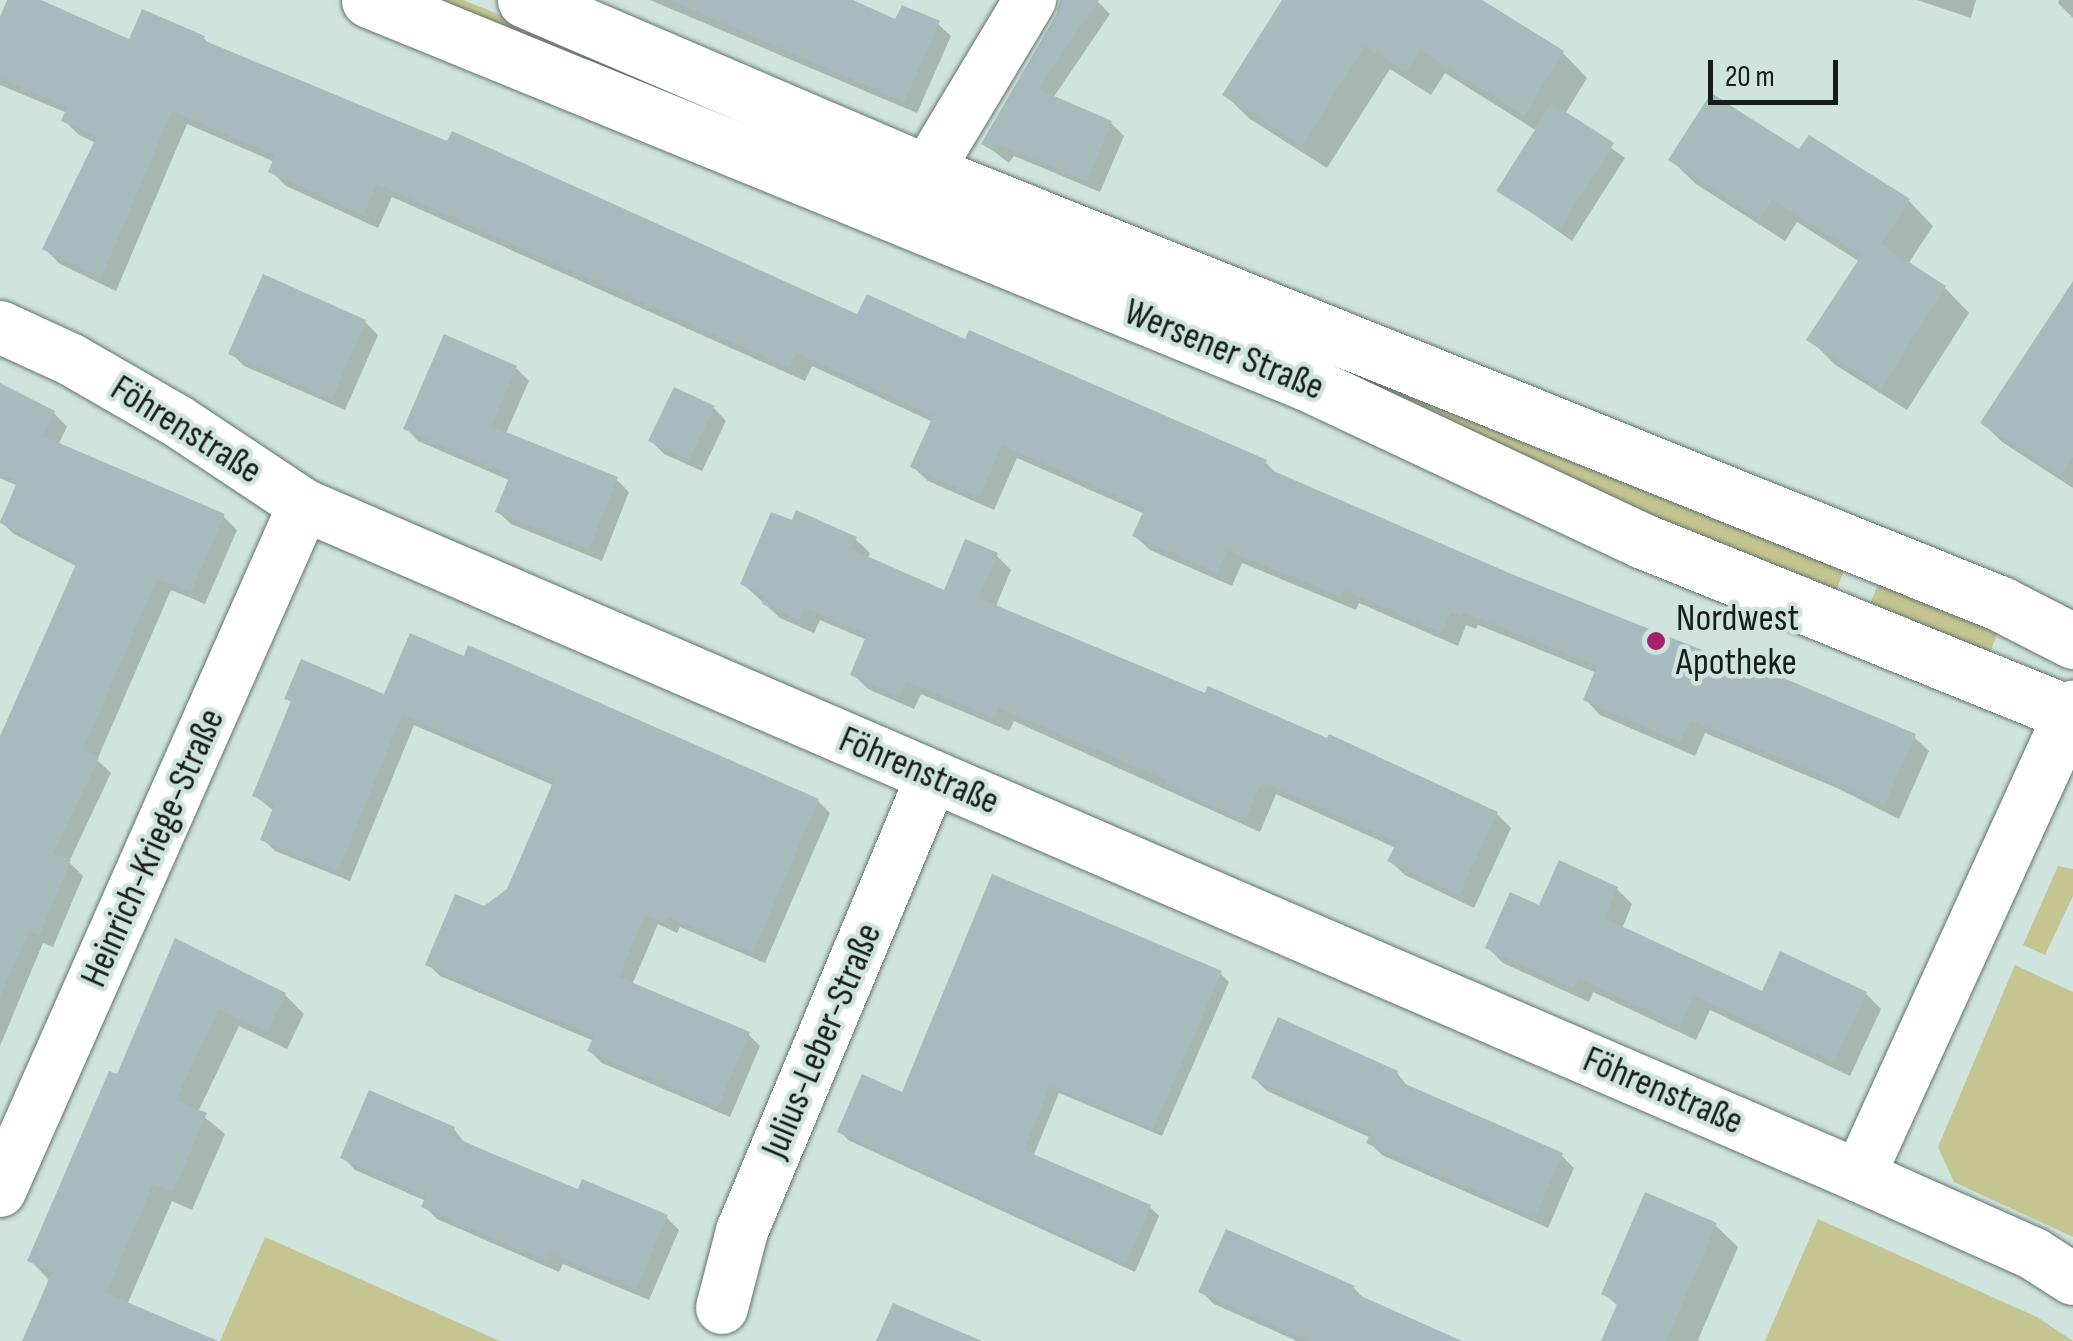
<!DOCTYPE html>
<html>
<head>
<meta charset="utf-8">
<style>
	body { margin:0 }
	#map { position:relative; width:2073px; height:1341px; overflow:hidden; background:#d0e4de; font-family:"Sofia Sans Condensed",sans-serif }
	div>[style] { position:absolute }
	.green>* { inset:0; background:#c4c591 }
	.shadow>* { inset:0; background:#0003 }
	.building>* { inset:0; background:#a7bbbf }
	.roads { filter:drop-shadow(0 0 2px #61736e) drop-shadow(0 0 2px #61736e) }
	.minor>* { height:52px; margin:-26px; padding:0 26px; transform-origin:26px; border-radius:26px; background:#fff }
	.major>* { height:55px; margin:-27.5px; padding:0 27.5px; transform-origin:27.5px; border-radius:27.5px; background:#fff }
	.dots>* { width:28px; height:28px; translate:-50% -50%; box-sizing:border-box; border:5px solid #d0e4de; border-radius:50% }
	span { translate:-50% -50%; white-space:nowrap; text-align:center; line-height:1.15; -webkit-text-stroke:9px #d0e4de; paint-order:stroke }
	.street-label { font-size:38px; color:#151c1a }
	.poi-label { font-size:38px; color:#151c1a }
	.left { translate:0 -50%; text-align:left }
	.scale { position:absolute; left:1708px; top:60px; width:130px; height:45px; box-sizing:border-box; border:5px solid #151c1a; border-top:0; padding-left:12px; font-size:30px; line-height:35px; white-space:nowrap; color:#151c1a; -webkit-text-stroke:8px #d0e4de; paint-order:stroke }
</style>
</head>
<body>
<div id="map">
	<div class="green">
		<div style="clip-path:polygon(427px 0,463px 0,562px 40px,557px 51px)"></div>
		<div style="clip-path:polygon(1004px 226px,1846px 566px,1833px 598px)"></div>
		<div style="clip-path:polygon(1880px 580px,2000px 627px,1987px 660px,1867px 611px)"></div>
		<div style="clip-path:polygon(2058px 866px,2073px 869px,2073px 896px,2045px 955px,2023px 945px)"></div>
		<div style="clip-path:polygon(2015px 965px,2073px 992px,2073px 1237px,1954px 1182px,1938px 1147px)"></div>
		<div style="clip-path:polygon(1818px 1219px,2037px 1317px,2073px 1341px,1765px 1341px)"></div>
		<div style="clip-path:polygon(265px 1237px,500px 1341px,220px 1341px)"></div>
	</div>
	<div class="shadow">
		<div style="clip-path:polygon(10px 0,35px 0,130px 42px,203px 38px,213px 47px,858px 317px,967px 343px,1265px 462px,1280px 477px,1513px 577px,1914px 737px,1929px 751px,1899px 819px,1839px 789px,1705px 733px,1695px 756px,1600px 715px,1586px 700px,1597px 673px,1478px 625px,1476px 629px,1466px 625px,1458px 646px,1359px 603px,1356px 610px,1242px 563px,1232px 586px,1150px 550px,1135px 536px,1145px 514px,1017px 458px,994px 510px,928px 481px,913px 467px,933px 422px,812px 366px,805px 381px,392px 197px,378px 228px,286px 186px,271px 171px,275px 162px,187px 124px,116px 291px,60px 264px,45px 249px,96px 143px,79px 135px,64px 120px,67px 113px,0 85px,0 23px)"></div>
		<div style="clip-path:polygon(650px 0,847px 0,897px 22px,938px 24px,951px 36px,917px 113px)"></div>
		<div style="clip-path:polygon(1060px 0,1096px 0,1110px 14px,1053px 98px,1111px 123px,1124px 136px,1100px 192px,1014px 156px,1009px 163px,984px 144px,1058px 16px)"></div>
		<div style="clip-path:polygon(1285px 0,1478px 0,1563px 53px,1587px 78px,1565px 114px,1625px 158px,1572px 241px,1499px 190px,1537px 131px,1445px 73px,1431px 95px,1390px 69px,1327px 168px,1250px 119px,1225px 95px)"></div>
		<div style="clip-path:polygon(1917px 0,1976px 0,1971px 18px)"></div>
		<div style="clip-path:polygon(2059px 0,2073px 0,2073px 18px,2058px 3px)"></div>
		<div style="clip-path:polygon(1800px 153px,1909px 201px,1933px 226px,1908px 264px,1945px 288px,1969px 313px,1907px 410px,1834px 364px,1810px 339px,1860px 262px,1797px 222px,1785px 241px,1696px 184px,1671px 160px)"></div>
		<div style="clip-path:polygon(2073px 286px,2073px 488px,2002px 442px,1983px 423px)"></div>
		<div style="clip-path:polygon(365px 322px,378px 335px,345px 410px,244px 366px,231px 353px)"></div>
		<div style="clip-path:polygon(516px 368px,529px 381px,505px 435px,616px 479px,629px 492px,602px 561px,511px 524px,498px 512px,511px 481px,418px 441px,406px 428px)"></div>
		<div style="clip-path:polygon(0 386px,54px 413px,67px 427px,58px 445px,223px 516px,237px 530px,205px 604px,171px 590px,97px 760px,111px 773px,69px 862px,83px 876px,53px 947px,43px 943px,0 1046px,0 744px,78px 567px,14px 534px,0 521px,18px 486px,0 478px)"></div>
		<div style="clip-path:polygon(714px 408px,726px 421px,702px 471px,664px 454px,651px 441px)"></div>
		<div style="clip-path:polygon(855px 539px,870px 553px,867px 559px,945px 593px,996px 555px,1011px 570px,995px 608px,1497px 814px,1511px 828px,1474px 908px,1405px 875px,1390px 861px,1396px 848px,1276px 794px,1260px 832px,1014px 721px,1009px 731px,921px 694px,914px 709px,868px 689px,853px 674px,867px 640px,820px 620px,814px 633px,780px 618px,743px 584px)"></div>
		<div style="clip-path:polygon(287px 698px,385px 698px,818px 801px,830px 813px,765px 963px,680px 927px,677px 933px,658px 924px,632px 985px,748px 1034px,760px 1046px,730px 1117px,602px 1063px,590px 1051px,594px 1041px,440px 976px,428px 964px,509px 891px,555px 786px,414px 725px,350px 881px,275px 851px,263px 839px,274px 811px,255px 796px,293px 703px)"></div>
		<div style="clip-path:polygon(1617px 889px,1632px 904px,1622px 929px,1763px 994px,1866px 994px,1881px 1009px,1850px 1076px,1710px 1010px,1696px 1040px,1593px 992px,1589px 1002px,1503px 963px,1488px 948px,1540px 908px)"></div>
		<div style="clip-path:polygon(176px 942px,285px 995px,304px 1014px,287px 1049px,239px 1026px,198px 1112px,225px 1134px,192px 1210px,172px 1201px,127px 1305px,176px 1341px,24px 1341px,50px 1281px,30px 1260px,118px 1077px)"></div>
		<div style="clip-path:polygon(1220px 973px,1229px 982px,1162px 1136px,1059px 1093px,1033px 1157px,1150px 1207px,1159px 1216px,1135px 1272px,848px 1140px,840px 1131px,903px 1095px)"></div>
		<div style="clip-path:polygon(1397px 1073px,1409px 1088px,1561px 1155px,1574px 1168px,1548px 1228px,1382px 1155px,1369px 1142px,1371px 1138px,1267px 1091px,1254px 1078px)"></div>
		<div style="clip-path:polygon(454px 1129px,466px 1145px,579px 1192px,666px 1217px,679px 1230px,649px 1300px,563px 1264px,559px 1272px,437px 1219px,424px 1206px,426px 1201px,355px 1170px,343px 1157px)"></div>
		<div style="clip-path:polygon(1715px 1225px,1738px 1247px,1698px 1340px,1702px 1341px,1604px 1341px,1619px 1307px,1604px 1293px)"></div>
		<div style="clip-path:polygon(1354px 1288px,1366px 1301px,1457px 1341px,1297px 1341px,1214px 1304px,1201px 1291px)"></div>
	</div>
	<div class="building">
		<div style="clip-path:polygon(7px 0,41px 0,129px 39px,142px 9px,205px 36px,203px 40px,447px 141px,452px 131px,857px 314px,867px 294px,965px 339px,969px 330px,1267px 460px,1264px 467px,1514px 575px,1755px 671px,1757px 667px,1916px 734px,1884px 806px,1828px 781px,1829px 778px,1690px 720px,1680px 742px,1583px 700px,1597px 666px,1463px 612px,1461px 616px,1451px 612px,1442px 633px,1344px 590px,1341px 597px,1227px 550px,1217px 573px,1132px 536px,1145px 508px,1002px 445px,979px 497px,910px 467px,933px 416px,797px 353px,790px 368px,377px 184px,363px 215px,268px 172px,275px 155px,172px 111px,101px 278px,42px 249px,97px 136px,61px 121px,67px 107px,0 78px,0 17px)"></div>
		<div style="clip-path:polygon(670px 0,853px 0,895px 19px,902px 5px,940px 21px,904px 102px)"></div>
		<div style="clip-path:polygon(1060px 0,1099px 0,1038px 89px,1112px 121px,1087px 181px,1000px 145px,995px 152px,981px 144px,1056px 15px)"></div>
		<div style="clip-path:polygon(1282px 0,1482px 0,1564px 51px,1524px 116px,1420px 50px,1406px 72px,1364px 46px,1302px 146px,1222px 95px)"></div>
		<div style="clip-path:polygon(1711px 93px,1799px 149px,1809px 135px,1910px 199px,1881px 244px,1946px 286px,1881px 388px,1806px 340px,1861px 256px,1772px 199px,1759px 219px,1668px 160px)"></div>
		<div style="clip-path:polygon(1552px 103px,1614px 143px,1559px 230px,1496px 191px)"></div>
		<div style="clip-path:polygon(263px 274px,366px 320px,332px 399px,228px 354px)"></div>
		<div style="clip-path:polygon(2073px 281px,2073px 456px,2060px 476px,1980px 423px)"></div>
		<div style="clip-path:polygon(444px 334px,517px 366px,491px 426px,618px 477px,589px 550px,495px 512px,510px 475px,403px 429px)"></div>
		<div style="clip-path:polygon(0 383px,55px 411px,43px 436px,225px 514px,191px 592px,157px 578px,83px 750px,99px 758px,53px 853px,71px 860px,39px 936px,29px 931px,0 997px,0 736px,77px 562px,0 523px,17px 482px,0 473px)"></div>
		<div style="clip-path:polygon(674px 387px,715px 406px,689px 460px,648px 441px)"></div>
		<div style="clip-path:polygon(796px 510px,857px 537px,851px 549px,944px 590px,965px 539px,982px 546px,998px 553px,979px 598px,1205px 693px,1208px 686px,1327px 738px,1329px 734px,1498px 812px,1459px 895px,1387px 861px,1397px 842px,1262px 782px,1245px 820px,1165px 785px,1167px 780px,999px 708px,994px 718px,906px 681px,899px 697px,850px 675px,867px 634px,805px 608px,799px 620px,762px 604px,765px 596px,740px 584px,771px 512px,792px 520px)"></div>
		<div style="clip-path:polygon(410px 633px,464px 656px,468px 645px,819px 799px,753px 953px,668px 917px,665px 923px,645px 914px,619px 977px,750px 1032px,718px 1107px,587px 1051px,594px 1036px,425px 965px,455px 894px,484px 906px,507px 889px,554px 780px,402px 715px,338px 871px,260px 840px,274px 805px,252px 796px,291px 701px,284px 699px,301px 659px,384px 694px)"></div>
		<div style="clip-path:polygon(1559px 860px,1618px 887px,1604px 918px,1762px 991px,1780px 951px,1867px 992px,1834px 1062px,1694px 996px,1680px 1026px,1578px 978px,1573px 988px,1485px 948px,1510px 892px,1539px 905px)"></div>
		<div style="clip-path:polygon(992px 874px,1222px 971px,1153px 1129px,1050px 1086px,1024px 1150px,1151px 1205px,1126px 1264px,837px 1132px,862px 1074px,902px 1092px)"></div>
		<div style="clip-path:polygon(175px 938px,286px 993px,267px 1032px,219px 1009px,176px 1100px,207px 1113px,173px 1192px,153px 1184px,106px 1293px,218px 1341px,22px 1341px,52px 1272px,27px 1261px,109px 1071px,117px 1074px)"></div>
		<div style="clip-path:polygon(1278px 1017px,1398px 1071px,1394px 1079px,1563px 1153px,1535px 1217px,1366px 1143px,1371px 1132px,1251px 1078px)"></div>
		<div style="clip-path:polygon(369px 1090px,455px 1127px,452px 1136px,493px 1154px,578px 1189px,582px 1179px,668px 1215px,636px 1289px,550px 1253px,546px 1261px,421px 1207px,426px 1196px,340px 1158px)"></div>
		<div style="clip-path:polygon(1645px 1192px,1717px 1223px,1666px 1341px,1601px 1341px,1618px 1302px,1601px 1294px)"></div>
		<div style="clip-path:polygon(1226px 1229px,1355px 1286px,1352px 1292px,1462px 1341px,1309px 1341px,1198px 1292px)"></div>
		<div style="clip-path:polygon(893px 1303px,982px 1341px,876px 1341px)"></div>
	</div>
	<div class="roads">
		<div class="minor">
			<div style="left:905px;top:208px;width:243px;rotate:-59deg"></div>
			<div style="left:0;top:327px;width:77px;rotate:24.6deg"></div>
			<div style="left:70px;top:359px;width:126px;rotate:30deg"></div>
			<div style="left:179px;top:422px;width:150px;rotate:33.6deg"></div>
			<div style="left:304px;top:505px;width:1694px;rotate:23.34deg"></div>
			<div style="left:1859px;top:1176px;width:192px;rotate:24deg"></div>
			<div style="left:2034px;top:1254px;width:46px;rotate:32.7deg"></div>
			<div style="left:1859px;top:1176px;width:516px;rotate:-65.47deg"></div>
			<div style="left:0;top:1191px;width:750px;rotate:-66.1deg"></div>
			<div style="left:722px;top:1308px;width:80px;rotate:-75.4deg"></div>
			<div style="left:742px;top:1231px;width:493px;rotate:-67.3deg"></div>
		</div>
		<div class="major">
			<div style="left:369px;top:0;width:1013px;rotate:22.21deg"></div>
			<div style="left:1307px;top:383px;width:371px;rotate:25.2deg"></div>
			<div style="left:1643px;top:541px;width:464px;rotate:22deg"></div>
			<div style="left:525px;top:0;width:434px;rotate:23.2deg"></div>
			<div style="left:924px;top:171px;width:1161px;rotate:21.9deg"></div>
			<div style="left:2001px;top:604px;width:81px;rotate:27.2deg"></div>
		</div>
	</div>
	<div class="dots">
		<div style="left:1656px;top:641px;background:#a32170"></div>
	</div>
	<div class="street-label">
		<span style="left:1224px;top:350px;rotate:22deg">Wersener Straße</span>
		<span style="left:186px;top:430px;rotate:32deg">Föhrenstraße</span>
		<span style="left:919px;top:771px;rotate:23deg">Föhrenstraße</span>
		<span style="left:153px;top:848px;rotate:-66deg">Heinrich-Kriege-Straße</span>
		<span style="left:822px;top:1041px;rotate:-67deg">Julius-Leber-Straße</span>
		<span style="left:1663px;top:1091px;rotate:23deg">Föhrenstraße</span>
	</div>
	<div class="poi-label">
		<span class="left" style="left:1676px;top:641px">Nordwest<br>Apotheke</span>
	</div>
	<div class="scale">20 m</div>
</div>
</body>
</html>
